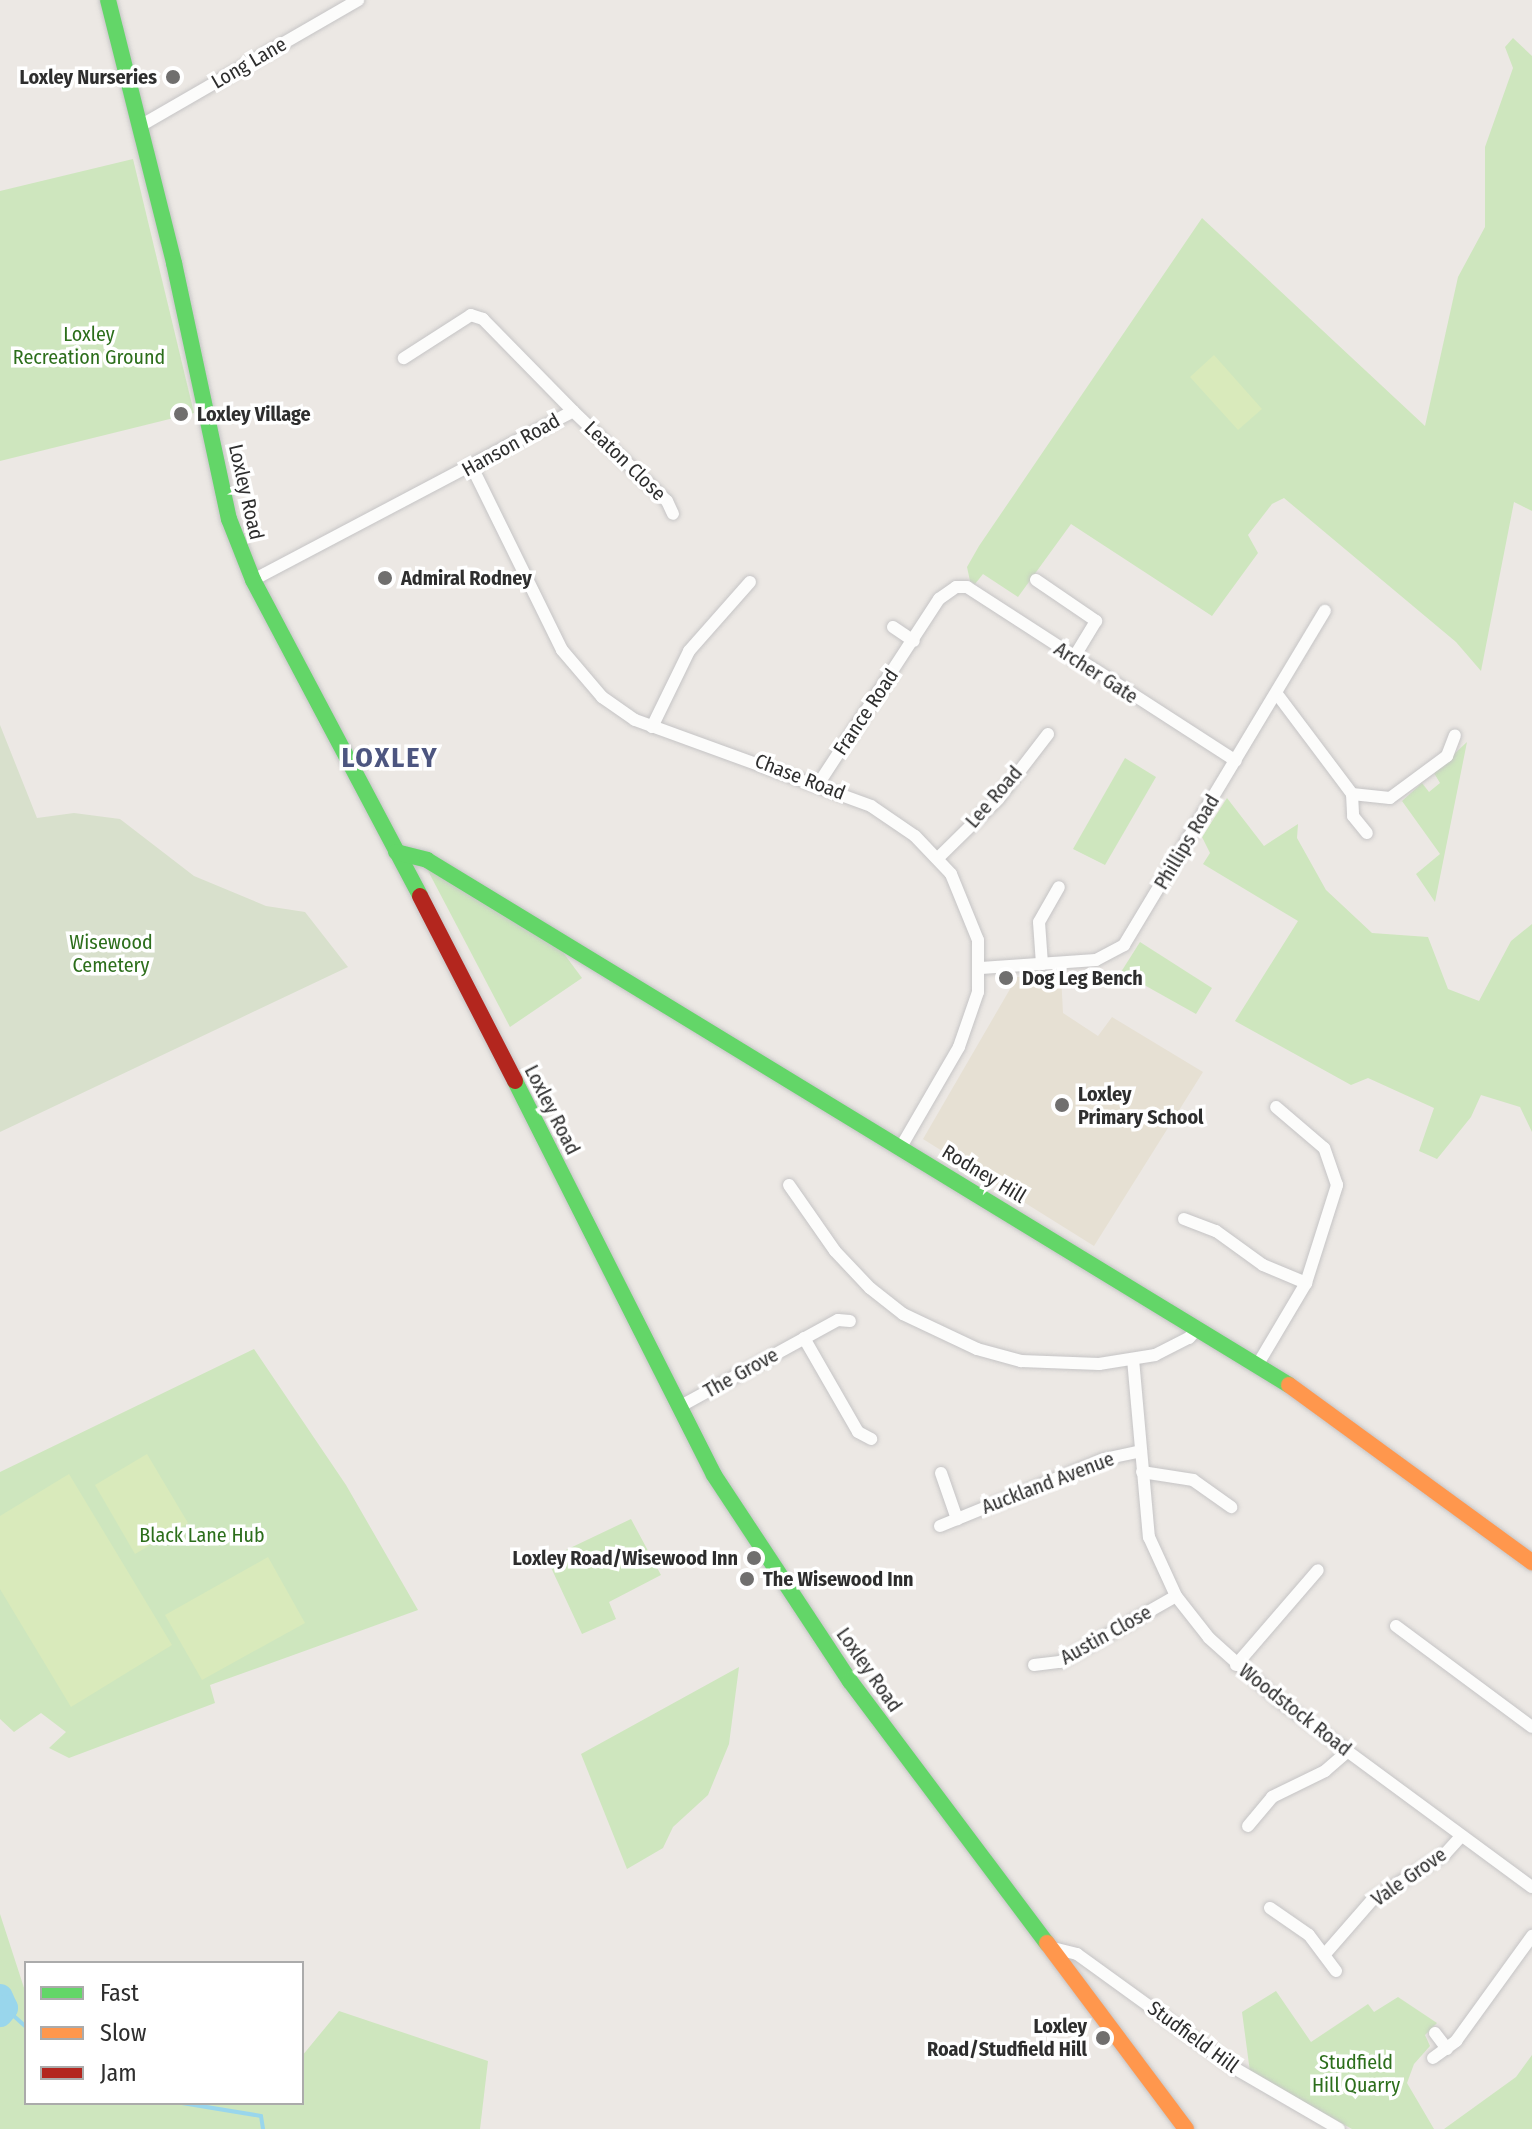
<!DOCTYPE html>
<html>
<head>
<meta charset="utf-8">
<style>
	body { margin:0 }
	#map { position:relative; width:1532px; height:2129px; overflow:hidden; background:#ece8e4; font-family:"Fira Sans Condensed",sans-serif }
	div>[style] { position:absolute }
	.education>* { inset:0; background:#e6e0d3 }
	.green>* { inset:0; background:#cee6be }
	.cemetery>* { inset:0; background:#d8e0cc }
	.pitch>* { inset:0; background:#d9eabb }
	.stream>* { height:4px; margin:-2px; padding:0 2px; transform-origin:2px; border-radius:2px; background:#99d6ec }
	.river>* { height:26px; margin:-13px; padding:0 13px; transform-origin:13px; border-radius:13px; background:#99d6ec }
	.roads { filter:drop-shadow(0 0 2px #c5c4c5) drop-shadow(0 0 2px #c5c4c5) }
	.street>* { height:12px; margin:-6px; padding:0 6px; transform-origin:6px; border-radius:6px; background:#fcfcfb }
	.fast>* { height:16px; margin:-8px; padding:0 8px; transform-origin:8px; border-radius:8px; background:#63d668 }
	.slow>* { height:16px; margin:-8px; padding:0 8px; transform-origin:8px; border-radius:8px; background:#ff974d }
	.jam>* { height:16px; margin:-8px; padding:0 8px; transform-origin:8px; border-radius:8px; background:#b3261e }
	.dots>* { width:22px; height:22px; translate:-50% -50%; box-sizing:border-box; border:4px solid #fff; border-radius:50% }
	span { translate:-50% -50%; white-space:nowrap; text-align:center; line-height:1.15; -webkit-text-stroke:7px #fff; paint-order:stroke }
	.street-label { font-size:20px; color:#2e2e2e }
	.poi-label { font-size:20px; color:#2e2e2e; font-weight:700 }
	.right { translate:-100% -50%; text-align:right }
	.left { translate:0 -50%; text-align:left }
	.park-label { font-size:20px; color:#2c6e1b }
	.district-label { font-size:28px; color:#4d5680; font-weight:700; letter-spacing:2px }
	.legend { position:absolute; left:24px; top:1961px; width:280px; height:144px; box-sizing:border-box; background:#fff; border:2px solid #ababab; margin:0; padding:10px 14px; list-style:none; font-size:24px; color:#2e2e2e }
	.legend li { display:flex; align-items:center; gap:16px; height:40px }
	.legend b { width:40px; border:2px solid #ababab }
</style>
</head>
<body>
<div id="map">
	<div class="education">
		<div style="clip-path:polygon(1061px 975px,1063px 1013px,1098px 1036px,1112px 1017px,1203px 1072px,1094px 1246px,923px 1139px,1017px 977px)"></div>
	</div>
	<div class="green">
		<div style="clip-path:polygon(1513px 38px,1532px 56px,1532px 511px,1514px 502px,1481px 671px,1456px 642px,1284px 498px,1272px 504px,1248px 535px,1258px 553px,1212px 616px,1071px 524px,1018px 597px,983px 574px,975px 584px,970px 581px,967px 567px,979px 546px,1202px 218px,1425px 426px,1458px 277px,1485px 227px,1485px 147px,1513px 68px,1505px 47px)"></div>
		<div style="clip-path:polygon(133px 159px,194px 413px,0 461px,0 191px)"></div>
		<div style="clip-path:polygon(1467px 742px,1435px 902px,1416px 874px,1440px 854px,1402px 801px,1422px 783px,1429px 792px,1440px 783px,1434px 773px)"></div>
		<div style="clip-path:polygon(1125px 758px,1156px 777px,1105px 865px,1073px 849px)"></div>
		<div style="clip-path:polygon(1227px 798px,1264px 846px,1298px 824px,1297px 838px,1326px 890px,1372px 933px,1428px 937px,1448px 989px,1479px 1001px,1511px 941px,1532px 924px,1532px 1132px,1520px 1107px,1481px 1095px,1471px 1117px,1437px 1159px,1419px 1151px,1434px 1108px,1368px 1078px,1351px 1085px,1235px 1021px,1298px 921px,1203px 864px,1210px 853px,1202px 837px)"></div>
		<div style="clip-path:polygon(426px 867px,562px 951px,582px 978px,510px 1027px)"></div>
		<div style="clip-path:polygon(1140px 942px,1212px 988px,1196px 1014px,1121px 972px)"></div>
		<div style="clip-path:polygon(254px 1349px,346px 1485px,418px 1610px,210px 1685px,215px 1703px,69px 1758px,49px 1748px,66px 1732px,41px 1713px,14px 1732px,0 1719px,0 1472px)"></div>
		<div style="clip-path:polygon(631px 1519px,661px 1575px,609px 1602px,616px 1619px,582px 1634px,547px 1559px)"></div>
		<div style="clip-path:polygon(739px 1667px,729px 1744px,708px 1795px,673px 1827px,663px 1848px,627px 1869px,581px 1754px)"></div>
		<div style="clip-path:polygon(0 1914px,26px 1994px,26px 2103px,302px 2103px,302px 2056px,339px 2011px,488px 2061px,480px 2129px,0 2129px)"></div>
		<div style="clip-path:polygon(1276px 1991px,1311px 2042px,1368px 2004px,1374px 2012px,1398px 1997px,1437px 2023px,1425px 2035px,1430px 2046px,1414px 2064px,1407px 2083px,1434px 2129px,1352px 2129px,1250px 2072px,1242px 2012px)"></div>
		<div style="clip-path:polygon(1532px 2055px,1532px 2129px,1444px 2129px,1516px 2077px)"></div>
	</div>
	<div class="cemetery">
		<div style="clip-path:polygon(0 725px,37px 818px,74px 813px,120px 819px,194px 876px,266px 906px,305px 912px,348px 967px,0 1132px)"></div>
	</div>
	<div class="pitch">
		<div style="clip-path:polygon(1214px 355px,1262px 409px,1238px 430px,1190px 377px)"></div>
		<div style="clip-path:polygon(147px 1454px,188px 1523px,135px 1554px,95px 1485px)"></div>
		<div style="clip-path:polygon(69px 1474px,172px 1645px,71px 1707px,0 1589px,0 1516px)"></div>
		<div style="clip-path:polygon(268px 1557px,305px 1623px,202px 1680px,165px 1615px)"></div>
	</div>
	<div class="stream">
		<div style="left:5px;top:2008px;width:28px;rotate:42deg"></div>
		<div style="left:182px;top:2103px;width:80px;rotate:9.3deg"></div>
		<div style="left:261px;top:2116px;width:13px;rotate:81deg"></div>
	</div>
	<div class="river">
		<div style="left:0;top:1997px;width:12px;rotate:66deg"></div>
		<div style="left:5px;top:2008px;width:8px;rotate:130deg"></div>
	</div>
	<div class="roads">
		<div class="street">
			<div style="left:140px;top:126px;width:252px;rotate:-30deg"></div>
			<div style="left:573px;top:411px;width:130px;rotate:43.8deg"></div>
			<div style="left:667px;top:501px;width:14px;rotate:65deg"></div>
			<div style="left:472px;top:467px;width:204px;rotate:63.8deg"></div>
			<div style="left:562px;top:650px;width:62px;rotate:49.6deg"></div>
			<div style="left:602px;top:697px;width:40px;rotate:34.9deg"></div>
			<div style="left:635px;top:720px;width:251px;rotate:20deg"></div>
			<div style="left:871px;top:806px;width:53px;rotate:34.3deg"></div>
			<div style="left:915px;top:836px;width:52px;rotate:46.5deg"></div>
			<div style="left:951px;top:874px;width:71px;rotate:67.8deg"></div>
			<div style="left:978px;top:940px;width:52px;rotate:90deg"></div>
			<div style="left:978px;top:992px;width:58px;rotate:109.1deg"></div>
			<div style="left:959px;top:1047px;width:116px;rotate:120.1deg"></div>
			<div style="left:253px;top:580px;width:362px;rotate:-27.8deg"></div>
			<div style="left:573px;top:411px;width:129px;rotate:-134.4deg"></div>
			<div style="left:483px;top:319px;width:13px;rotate:-162deg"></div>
			<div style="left:471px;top:315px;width:80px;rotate:147.3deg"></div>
			<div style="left:1036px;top:580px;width:73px;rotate:34.3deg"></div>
			<div style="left:1096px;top:621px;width:44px;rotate:121.2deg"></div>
			<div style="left:893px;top:627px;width:25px;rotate:34deg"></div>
			<div style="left:1277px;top:694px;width:125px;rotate:53.1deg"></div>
			<div style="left:1352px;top:794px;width:38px;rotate:6deg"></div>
			<div style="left:1390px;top:798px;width:71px;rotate:-36.4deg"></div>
			<div style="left:1447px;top:756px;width:22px;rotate:-69deg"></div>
			<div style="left:652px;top:727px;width:85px;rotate:-64deg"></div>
			<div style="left:689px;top:651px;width:92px;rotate:-48.5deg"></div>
			<div style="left:819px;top:783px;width:220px;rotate:-56.9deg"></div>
			<div style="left:939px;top:599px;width:21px;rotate:-35deg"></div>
			<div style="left:956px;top:587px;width:11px"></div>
			<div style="left:967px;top:587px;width:320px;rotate:32.9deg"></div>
			<div style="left:1352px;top:794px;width:22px;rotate:87deg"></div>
			<div style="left:1353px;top:816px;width:22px;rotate:51deg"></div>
			<div style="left:938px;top:858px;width:84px;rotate:-44.5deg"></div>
			<div style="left:998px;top:799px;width:82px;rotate:-52.4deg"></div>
			<div style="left:1042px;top:964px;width:42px;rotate:-94.1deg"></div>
			<div style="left:1039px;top:922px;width:40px;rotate:-60.3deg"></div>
			<div style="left:981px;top:968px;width:115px;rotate:-4deg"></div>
			<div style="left:1096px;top:960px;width:32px;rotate:-28deg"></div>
			<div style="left:1124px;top:945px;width:390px;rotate:-59deg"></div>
			<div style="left:789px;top:1185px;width:80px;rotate:55.1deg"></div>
			<div style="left:835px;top:1251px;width:51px;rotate:46.6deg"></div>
			<div style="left:870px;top:1288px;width:42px;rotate:38.2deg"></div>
			<div style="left:903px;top:1314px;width:82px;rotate:25.3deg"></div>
			<div style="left:977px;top:1349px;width:46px;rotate:15.3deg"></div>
			<div style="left:1021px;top:1361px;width:78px;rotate:2.2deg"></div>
			<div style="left:1099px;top:1364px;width:57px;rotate:-9.1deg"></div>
			<div style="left:1155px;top:1355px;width:38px;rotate:-27deg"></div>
			<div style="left:1189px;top:1338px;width:13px;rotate:-48deg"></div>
			<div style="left:1184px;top:1219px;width:34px;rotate:21deg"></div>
			<div style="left:1216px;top:1231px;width:58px;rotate:35.9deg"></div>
			<div style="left:1263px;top:1265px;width:47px;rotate:22.7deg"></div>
			<div style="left:804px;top:1338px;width:108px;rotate:60.1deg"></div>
			<div style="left:858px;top:1432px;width:15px;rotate:28deg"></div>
			<div style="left:1133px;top:1359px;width:179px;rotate:84.9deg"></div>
			<div style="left:1149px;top:1537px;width:65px;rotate:65.4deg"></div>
			<div style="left:1176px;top:1596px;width:53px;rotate:51.8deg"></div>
			<div style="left:1209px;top:1638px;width:93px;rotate:41.9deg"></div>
			<div style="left:1278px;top:1700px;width:315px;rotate:36.4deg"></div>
			<div style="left:1258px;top:1364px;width:94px;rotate:-59.3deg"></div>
			<div style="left:1306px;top:1283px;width:103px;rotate:-72.4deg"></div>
			<div style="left:1337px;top:1185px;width:39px;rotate:-109deg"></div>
			<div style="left:1324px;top:1148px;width:63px;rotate:-139.5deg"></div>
			<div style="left:679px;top:1407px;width:181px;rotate:-28.7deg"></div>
			<div style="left:838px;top:1320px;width:12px;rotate:5deg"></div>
			<div style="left:1142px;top:1472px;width:52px;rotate:8.9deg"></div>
			<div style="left:1193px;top:1480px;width:47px;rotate:35.4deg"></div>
			<div style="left:941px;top:1473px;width:49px;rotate:70.8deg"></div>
			<div style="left:940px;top:1526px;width:177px;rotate:-22.2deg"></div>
			<div style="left:1104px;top:1459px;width:38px;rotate:-12deg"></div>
			<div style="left:1396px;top:1626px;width:169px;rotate:36.6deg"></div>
			<div style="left:1034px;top:1665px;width:26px;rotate:-7deg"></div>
			<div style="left:1060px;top:1662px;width:133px;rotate:-29.6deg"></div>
			<div style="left:1236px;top:1665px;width:125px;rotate:-49.2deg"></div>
			<div style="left:1248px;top:1826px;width:38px;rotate:-50deg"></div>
			<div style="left:1272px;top:1797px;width:59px;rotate:-26.1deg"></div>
			<div style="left:1325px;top:1771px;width:29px;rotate:-41deg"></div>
			<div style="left:1270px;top:1908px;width:47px;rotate:34.7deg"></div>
			<div style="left:1309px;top:1935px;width:45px;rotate:53.1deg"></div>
			<div style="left:1049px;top:1947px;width:29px;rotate:14deg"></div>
			<div style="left:1077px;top:1954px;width:196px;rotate:35.9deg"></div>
			<div style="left:1236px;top:2069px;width:119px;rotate:30.2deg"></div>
			<div style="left:1325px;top:1954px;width:73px;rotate:-48.9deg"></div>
			<div style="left:1373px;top:1899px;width:85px;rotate:-32deg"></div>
			<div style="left:1445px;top:1854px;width:24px;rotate:-48deg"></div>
			<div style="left:1435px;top:2033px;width:20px;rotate:53deg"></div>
			<div style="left:1433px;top:2058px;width:29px;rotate:-36deg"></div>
			<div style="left:1456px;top:2041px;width:130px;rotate:-54.1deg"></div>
		</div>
		<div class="fast">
			<div style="left:108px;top:0;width:271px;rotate:75.9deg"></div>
			<div style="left:174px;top:263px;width:262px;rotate:77.9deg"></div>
			<div style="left:229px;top:519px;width:66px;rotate:68.5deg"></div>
			<div style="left:253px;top:580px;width:357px;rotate:62.1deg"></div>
			<div style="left:396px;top:852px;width:32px;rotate:14deg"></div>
			<div style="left:427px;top:860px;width:1009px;rotate:31.34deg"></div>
			<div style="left:515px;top:1081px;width:441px;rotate:63.2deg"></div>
			<div style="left:714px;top:1475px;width:247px;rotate:56.6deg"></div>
			<div style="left:850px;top:1681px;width:328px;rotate:53.1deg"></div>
		</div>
		<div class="slow">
			<div style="left:1289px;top:1385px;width:301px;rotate:36.1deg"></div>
			<div style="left:1047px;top:1943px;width:232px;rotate:53.2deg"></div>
		</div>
		<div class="jam">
			<div style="left:420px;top:896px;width:208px;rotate:62.8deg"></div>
		</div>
	</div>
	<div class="dots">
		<div style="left:173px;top:77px;background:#706f6e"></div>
		<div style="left:181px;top:414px;background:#706f6e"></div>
		<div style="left:385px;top:578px;background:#706f6e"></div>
		<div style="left:1006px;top:978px;background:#706f6e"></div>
		<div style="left:1062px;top:1105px;background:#706f6e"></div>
		<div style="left:754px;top:1558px;background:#706f6e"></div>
		<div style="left:747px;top:1579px;background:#706f6e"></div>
		<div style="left:1103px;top:2038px;background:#706f6e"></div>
	</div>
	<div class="street-label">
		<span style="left:249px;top:63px;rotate:-30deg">Long Lane</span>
		<span style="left:511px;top:445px;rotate:-29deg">Hanson Road</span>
		<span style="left:625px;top:461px;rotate:44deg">Leaton Close</span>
		<span style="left:246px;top:492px;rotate:77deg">Loxley Road</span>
		<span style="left:1096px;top:673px;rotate:33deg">Archer Gate</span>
		<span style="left:866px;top:712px;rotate:-56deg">France Road</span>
		<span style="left:800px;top:777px;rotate:21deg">Chase Road</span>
		<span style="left:994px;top:797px;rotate:-49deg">Lee Road</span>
		<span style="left:1187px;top:842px;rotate:-59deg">Phillips Road</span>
		<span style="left:552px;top:1110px;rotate:63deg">Loxley Road</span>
		<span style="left:984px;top:1174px;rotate:31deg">Rodney Hill</span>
		<span style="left:741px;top:1373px;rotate:-29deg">The Grove</span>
		<span style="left:1048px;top:1483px;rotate:-21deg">Auckland Avenue</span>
		<span style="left:1106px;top:1635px;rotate:-29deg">Austin Close</span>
		<span style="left:869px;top:1670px;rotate:55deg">Loxley Road</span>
		<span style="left:1295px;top:1710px;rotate:38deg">Woodstock Road</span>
		<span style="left:1409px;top:1877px;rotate:-35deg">Vale Grove</span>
		<span style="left:1193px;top:2037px;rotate:36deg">Studfield Hill</span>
	</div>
	<div class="poi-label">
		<span class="right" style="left:157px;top:77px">Loxley Nurseries</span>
		<span class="left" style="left:197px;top:414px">Loxley Village</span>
		<span class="left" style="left:401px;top:578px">Admiral Rodney</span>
		<span class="left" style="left:1022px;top:978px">Dog Leg Bench</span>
		<span class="left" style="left:1078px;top:1106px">Loxley<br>Primary School</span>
		<span class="right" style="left:738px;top:1558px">Loxley Road/Wisewood Inn</span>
		<span class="left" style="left:763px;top:1579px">The Wisewood Inn</span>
		<span class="right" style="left:1087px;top:2038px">Loxley<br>Road/Studfield Hill</span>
	</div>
	<div class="park-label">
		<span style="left:89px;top:346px">Loxley<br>Recreation Ground</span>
		<span style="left:111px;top:954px">Wisewood<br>Cemetery</span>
		<span style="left:202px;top:1535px">Black Lane Hub</span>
		<span style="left:1356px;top:2074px">Studfield<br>Hill Quarry</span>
	</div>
	<div class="district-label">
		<span style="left:390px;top:758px">LOXLEY</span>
	</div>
	<ul class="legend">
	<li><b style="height:10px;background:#63d668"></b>Fast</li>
	<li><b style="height:10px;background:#ff974d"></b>Slow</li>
	<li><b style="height:10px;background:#b3261e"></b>Jam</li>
	</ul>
</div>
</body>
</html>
